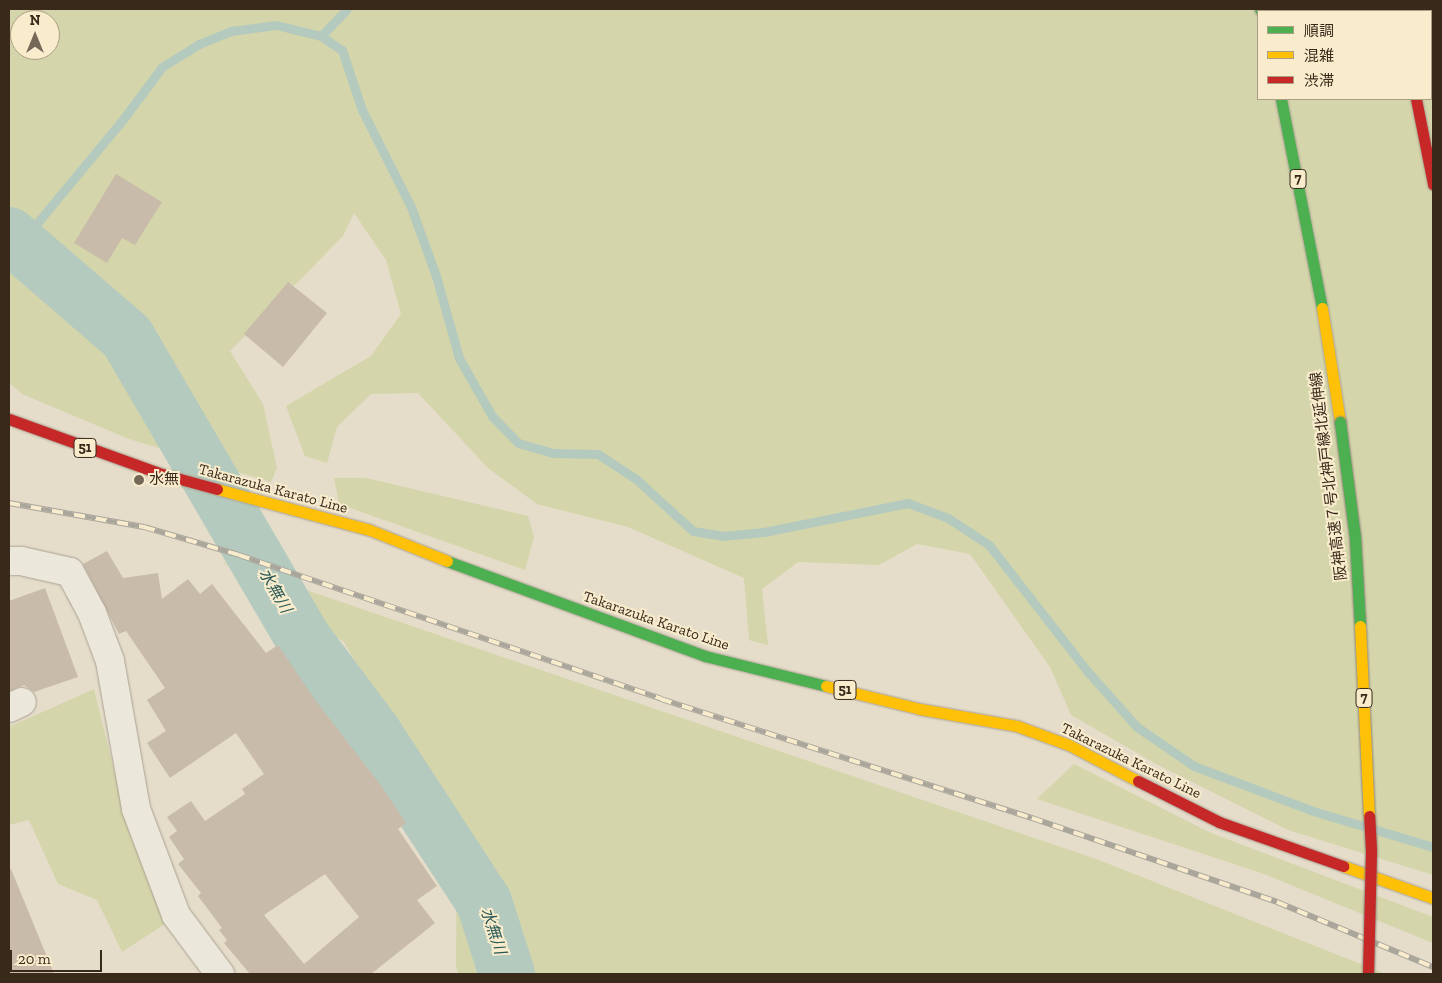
<!DOCTYPE html>
<html>
<head>
<meta charset="utf-8">
<style>
	body { margin:0 }
	#map { position:relative; width:1442px; height:983px; overflow:hidden; background:#e5ddc9; font-family:"Zilla Slab","Noto Sans JP",serif }
	div>[style] { position:absolute }
	.green>* { inset:0; background:#d4d5aa }
	.stream>* { height:9px; margin:-4.5px; padding:0 4.5px; transform-origin:4.5px; border-radius:4.5px; background:#b5cabe }
	.river>* { height:56px; margin:-28px; padding:0 28px; transform-origin:28px; border-radius:28px; background:#b5cabe }
	.building>* { inset:0; background:#c9bba9 }
	.roads { filter:drop-shadow(0 0 1px #aaa193) drop-shadow(0 0 1px #aaa193) }
	.street>* { height:28px; margin:-14px; padding:0 14px; transform-origin:14px; border-radius:14px; background:#ece7db }
	.fast>* { height:11px; margin:-5.5px; padding:0 5.5px; transform-origin:5.5px; border-radius:5.5px; background:#4caf50 }
	.slow>* { height:11px; margin:-5.5px; padding:0 5.5px; transform-origin:5.5px; border-radius:5.5px; background:#ffc107 }
	.jam>* { height:11px; margin:-5.5px; padding:0 5.5px; transform-origin:5.5px; border-radius:5.5px; background:#c62828 }
	.rail>* { height:5.5px; margin-top:-2.75px; transform-origin:0; background:repeating-linear-gradient(90deg,#f8eccd 0 11px,#aba69c 0 22px); box-sizing:border-box; border-block:1px solid #aba69c }
	.bridges { filter:drop-shadow(0 0 1px #8f877a) drop-shadow(0 0 1px #8f877a) }
	.fast-bridge>* { height:11px; margin:-5.5px; padding:0 5.5px; transform-origin:5.5px; border-radius:5.5px; background:#4caf50 }
	.slow-bridge>* { height:11px; margin:-5.5px; padding:0 5.5px; transform-origin:5.5px; border-radius:5.5px; background:#ffc107 }
	.jam-bridge>* { height:11px; margin:-5.5px; padding:0 5.5px; transform-origin:5.5px; border-radius:5.5px; background:#c62828 }
	.dots>* { width:14px; height:14px; translate:-50% -50%; box-sizing:border-box; border:2px solid #f8eccd; border-radius:50% }
	span { translate:-50% -50%; white-space:nowrap; text-align:center; line-height:1.15; -webkit-text-stroke:4px #f8eccd; paint-order:stroke }
	.shield-label span { padding:1px 4px; background:#f8eccd; border:1px solid; border-radius:4px; -webkit-text-stroke-width:0 }
	.shield-label { font-size:14px; color:#38291b; font-weight:700 }
	.street-label { font-size:15px; color:#38291b }
	.poi-label { font-size:15px; color:#38291b }
	.left { translate:0 -50%; text-align:left }
	.water-label { font-size:16px; color:#295957; font-style:italic }
	.frame { position:absolute; inset:0; border:10px solid #38291b; pointer-events:none }
	.legend { position:absolute; left:1257px; top:10px; width:175px; height:90px; box-sizing:border-box; background:#f8eccd; border:1px solid #ab9e86; margin:0; padding:6px 9px; list-style:none; font-size:15px; color:#38291b }
	.legend li { display:flex; align-items:center; gap:10px; height:25px }
	.legend b { width:25px; border:1px solid #ab9e86 }
	.north { position:absolute; left:10px; top:10px; width:50px; height:50px; box-sizing:border-box; background:#f8eccd; border:1px solid #ab9e86; border-radius:50%; rotate:0deg; font-size:14px; font-weight:700; line-height:20px; text-align:center; color:#38291b }
	.north::after { content:''; display:block; margin:auto; width:18px; height:22px; background:#756858; clip-path:polygon(50% 0,100% 100%,50% 72%,0 100%) }
	.scale { position:absolute; left:10px; top:950px; width:92px; height:22px; box-sizing:border-box; border:2px solid #38291b; border-top:0; padding-left:6px; font-size:15px; line-height:18px; white-space:nowrap; color:#38291b; -webkit-text-stroke:4px #f8eccd; paint-order:stroke }
</style>
</head>
<body>
<div id="map">
	<div class="green">
		<div style="clip-path:polygon(evenodd,9px 9px,1433px 9px,1433px 875px,1288px 830px,1158px 765px,1071px 715px,1050px 667px,970px 554px,917px 544px,879px 565px,798px 562px,762px 589px,768px 645px,749px 640px,744px 578px,628px 527px,537px 504px,488px 468px,418px 393px,371px 394px,337px 427px,327px 463px,305px 456px,286px 406px,371px 356px,401px 314px,386px 260px,354px 213px,343px 236px,230px 351px,263px 404px,277px 468px,271px 482px,129px 439px,22px 394px,9px 383px,9px 9px,1258px 11px,1431px 11px,1431px 99px,1258px 99px,1258px 11px,9px 9px,20px 20px,50px 20px,50px 50px,20px 50px,20px 20px)"></div>
		<div style="clip-path:polygon(334px 478px,366px 478px,528px 516px,534px 537px,525px 570px,339px 504px)"></div>
		<div style="clip-path:polygon(221px 561px,1099px 860px,1386px 974px,458px 974px,456px 966px,457px 838px,344px 642px)"></div>
		<div style="clip-path:polygon(94px 689px,123px 807px,169px 921px,122px 952px,97px 900px,58px 884px,29px 820px,9px 825px,9px 727px)"></div>
		<div style="clip-path:polygon(1074px 764px,1211px 833px,1433px 917px,1433px 943px,1264px 874px,1037px 799px)"></div>
	</div>
	<div class="stream">
		<div style="left:321px;top:36px;width:37px;rotate:-46deg"></div>
		<div style="left:19px;top:245px;width:165px;rotate:-50.4deg"></div>
		<div style="left:124px;top:118px;width:64px;rotate:-53.3deg"></div>
		<div style="left:162px;top:67px;width:44px;rotate:-31.9deg"></div>
		<div style="left:199px;top:44px;width:35px;rotate:-22deg"></div>
		<div style="left:231px;top:31px;width:45px;rotate:-7.6deg"></div>
		<div style="left:276px;top:25px;width:46px;rotate:13.7deg"></div>
		<div style="left:321px;top:36px;width:25px;rotate:34deg"></div>
		<div style="left:342px;top:50px;width:63px;rotate:71.6deg"></div>
		<div style="left:362px;top:110px;width:109px;rotate:63.2deg"></div>
		<div style="left:411px;top:207px;width:73px;rotate:70.1deg"></div>
		<div style="left:436px;top:276px;width:85px;rotate:74.3deg"></div>
		<div style="left:459px;top:358px;width:67px;rotate:60.4deg"></div>
		<div style="left:492px;top:416px;width:37px;rotate:46deg"></div>
		<div style="left:518px;top:443px;width:36px;rotate:16deg"></div>
		<div style="left:553px;top:453px;width:45px;rotate:1.3deg"></div>
		<div style="left:598px;top:454px;width:45px;rotate:33.3deg"></div>
		<div style="left:636px;top:479px;width:77px;rotate:42.4deg"></div>
		<div style="left:693px;top:531px;width:30px;rotate:9deg"></div>
		<div style="left:723px;top:536px;width:41px;rotate:-5.6deg"></div>
		<div style="left:764px;top:532px;width:147px;rotate:-11.4deg"></div>
		<div style="left:908px;top:503px;width:43px;rotate:20.6deg"></div>
		<div style="left:948px;top:518px;width:49px;rotate:33.4deg"></div>
		<div style="left:989px;top:545px;width:161px;rotate:52.1deg"></div>
		<div style="left:1088px;top:672px;width:74px;rotate:48.3deg"></div>
		<div style="left:1137px;top:727px;width:69px;rotate:34.4deg"></div>
		<div style="left:1194px;top:766px;width:127px;rotate:20.7deg"></div>
		<div style="left:1313px;top:811px;width:125px;rotate:16.7deg"></div>
	</div>
	<div class="river">
		<div style="left:9px;top:235px;width:156px;rotate:40.8deg"></div>
		<div style="left:127px;top:337px;width:347px;rotate:59.7deg"></div>
		<div style="left:302px;top:637px;width:119px;rotate:53.2deg"></div>
		<div style="left:373px;top:732px;width:203px;rotate:56.9deg"></div>
		<div style="left:484px;top:902px;width:76px;rotate:72.3deg"></div>
	</div>
	<div class="building">
		<div style="clip-path:polygon(116px 174px,162px 202px,135px 245px,122px 238px,107px 263px,74px 243px)"></div>
		<div style="clip-path:polygon(288px 282px,327px 313px,283px 367px,244px 334px)"></div>
		<div style="clip-path:polygon(evenodd,107px 551px,123px 578px,158px 573px,162px 599px,188px 579px,200px 594px,212px 584px,266px 653px,278px 645px,315px 700px,382px 787px,406px 823px,398px 829px,437px 886px,417px 900px,435px 923px,371px 974px,250px 974px,224px 943px,227px 940px,219px 930px,222px 928px,198px 896px,201px 893px,178px 864px,184px 859px,169px 837px,177px 831px,167px 817px,191px 801px,205px 821px,245px 794px,242px 789px,264px 774px,236px 733px,170px 778px,147px 743px,166px 731px,147px 700px,165px 688px,126px 631px,119px 634px,83px 564px,107px 551px,325px 874px,359px 917px,304px 964px,264px 915px,325px 874px)"></div>
		<div style="clip-path:polygon(45px 588px,78px 677px,34px 692px,24px 685px,9px 691px,9px 601px)"></div>
		<div style="clip-path:polygon(9px 869px,11px 869px,54px 974px,9px 974px)"></div>
	</div>
	<div class="roads">
		<div class="street">
			<div style="left:9px;top:561px;width:12px"></div>
			<div style="left:21px;top:561px;width:50px;rotate:12.7deg"></div>
			<div style="left:70px;top:572px;width:47px;rotate:61.8deg"></div>
			<div style="left:92px;top:613px;width:51px;rotate:69.4deg"></div>
			<div style="left:110px;top:661px;width:150px;rotate:80deg"></div>
			<div style="left:136px;top:809px;width:113px;rotate:69.3deg"></div>
			<div style="left:176px;top:915px;width:74px;rotate:53.3deg"></div>
			<div style="left:9px;top:708px;width:14px;rotate:-25deg"></div>
		</div>
		<div class="fast">
			<div style="left:1260px;top:9px;width:2px;rotate:63deg"></div>
			<div style="left:1397px;top:9px;width:2px;rotate:63deg"></div>
			<div style="left:1281px;top:99px;width:213px;rotate:78.9deg"></div>
			<div style="left:447px;top:561px;width:275px;rotate:20.2deg"></div>
			<div style="left:705px;top:656px;width:125px;rotate:13.9deg"></div>
		</div>
		<div class="slow">
			<div style="left:1322px;top:308px;width:115px;rotate:81deg"></div>
			<div style="left:217px;top:489px;width:158px;rotate:15deg"></div>
			<div style="left:370px;top:530px;width:83px;rotate:21.9deg"></div>
			<div style="left:826px;top:686px;width:97px;rotate:13.7deg"></div>
			<div style="left:920px;top:709px;width:98px;rotate:9.9deg"></div>
			<div style="left:1017px;top:726px;width:55px;rotate:20.1deg"></div>
			<div style="left:1069px;top:745px;width:78px;rotate:27.6deg"></div>
			<div style="left:1343px;top:866px;width:96px;rotate:19.6deg"></div>
		</div>
		<div class="jam">
			<div style="left:1416px;top:99px;width:87px;rotate:78.7deg"></div>
			<div style="left:9px;top:419px;width:163px;rotate:19.8deg"></div>
			<div style="left:162px;top:474px;width:57px;rotate:15.3deg"></div>
			<div style="left:1138px;top:781px;width:91px;rotate:26.8deg"></div>
			<div style="left:1219px;top:822px;width:132px;rotate:19.5deg"></div>
		</div>
	</div>
	<div class="rail">
		<div style="left:9px;top:503px;width:137px;rotate:10.1deg"></div>
		<div style="left:144px;top:527px;width:99px;rotate:16.4deg"></div>
		<div style="left:239px;top:555px;width:446px;rotate:18.8deg"></div>
		<div style="left:661px;top:699px;width:390px;rotate:17.8deg"></div>
		<div style="left:1032px;top:818px;width:259px;rotate:18.9deg"></div>
		<div style="left:1277px;top:902px;width:169px;rotate:22.6deg"></div>
	</div>
	<div class="bridges">
		<div class="fast-bridge">
			<div style="left:1340px;top:422px;width:116px;rotate:82.6deg"></div>
			<div style="left:1355px;top:537px;width:89px;rotate:86.8deg"></div>
		</div>
		<div class="slow-bridge">
			<div style="left:1360px;top:626px;width:190px;rotate:87.3deg"></div>
		</div>
		<div class="jam-bridge">
			<div style="left:1368px;top:974px;width:124px;rotate:-88.6deg"></div>
			<div style="left:1371px;top:850px;width:34px;rotate:-93deg"></div>
		</div>
	</div>
	<div class="dots">
		<div style="left:139px;top:480px;background:#756858"></div>
	</div>
	<div class="shield-label">
		<span style="left:1298px;top:179px">7</span>
		<span style="left:85px;top:448px">51</span>
		<span style="left:845px;top:690px">51</span>
		<span style="left:1364px;top:698px">7</span>
	</div>
	<div class="street-label">
		<span style="left:1329px;top:476px;rotate:-97deg">阪神高速７号北神戸線北延伸線</span>
		<span style="left:273px;top:489px;rotate:15deg">Takarazuka Karato Line</span>
		<span style="left:656px;top:621px;rotate:19deg">Takarazuka Karato Line</span>
		<span style="left:1131px;top:761px;rotate:26deg">Takarazuka Karato Line</span>
	</div>
	<div class="poi-label">
		<span class="left" style="left:149px;top:480px">水無</span>
	</div>
	<div class="water-label">
		<span style="left:275px;top:591px;rotate:60deg">水無川</span>
		<span style="left:493px;top:931px;rotate:72deg">水無川</span>
	</div>
	<div class="frame"></div>
	<ul class="legend">
	<li><b style="height:6px;background:#4caf50"></b>順調</li>
	<li><b style="height:6px;background:#ffc107"></b>混雑</li>
	<li><b style="height:6px;background:#c62828"></b>渋滞</li>
	</ul>
	<div class="north">N</div>
	<div class="scale">20 m</div>
</div>
</body>
</html>
